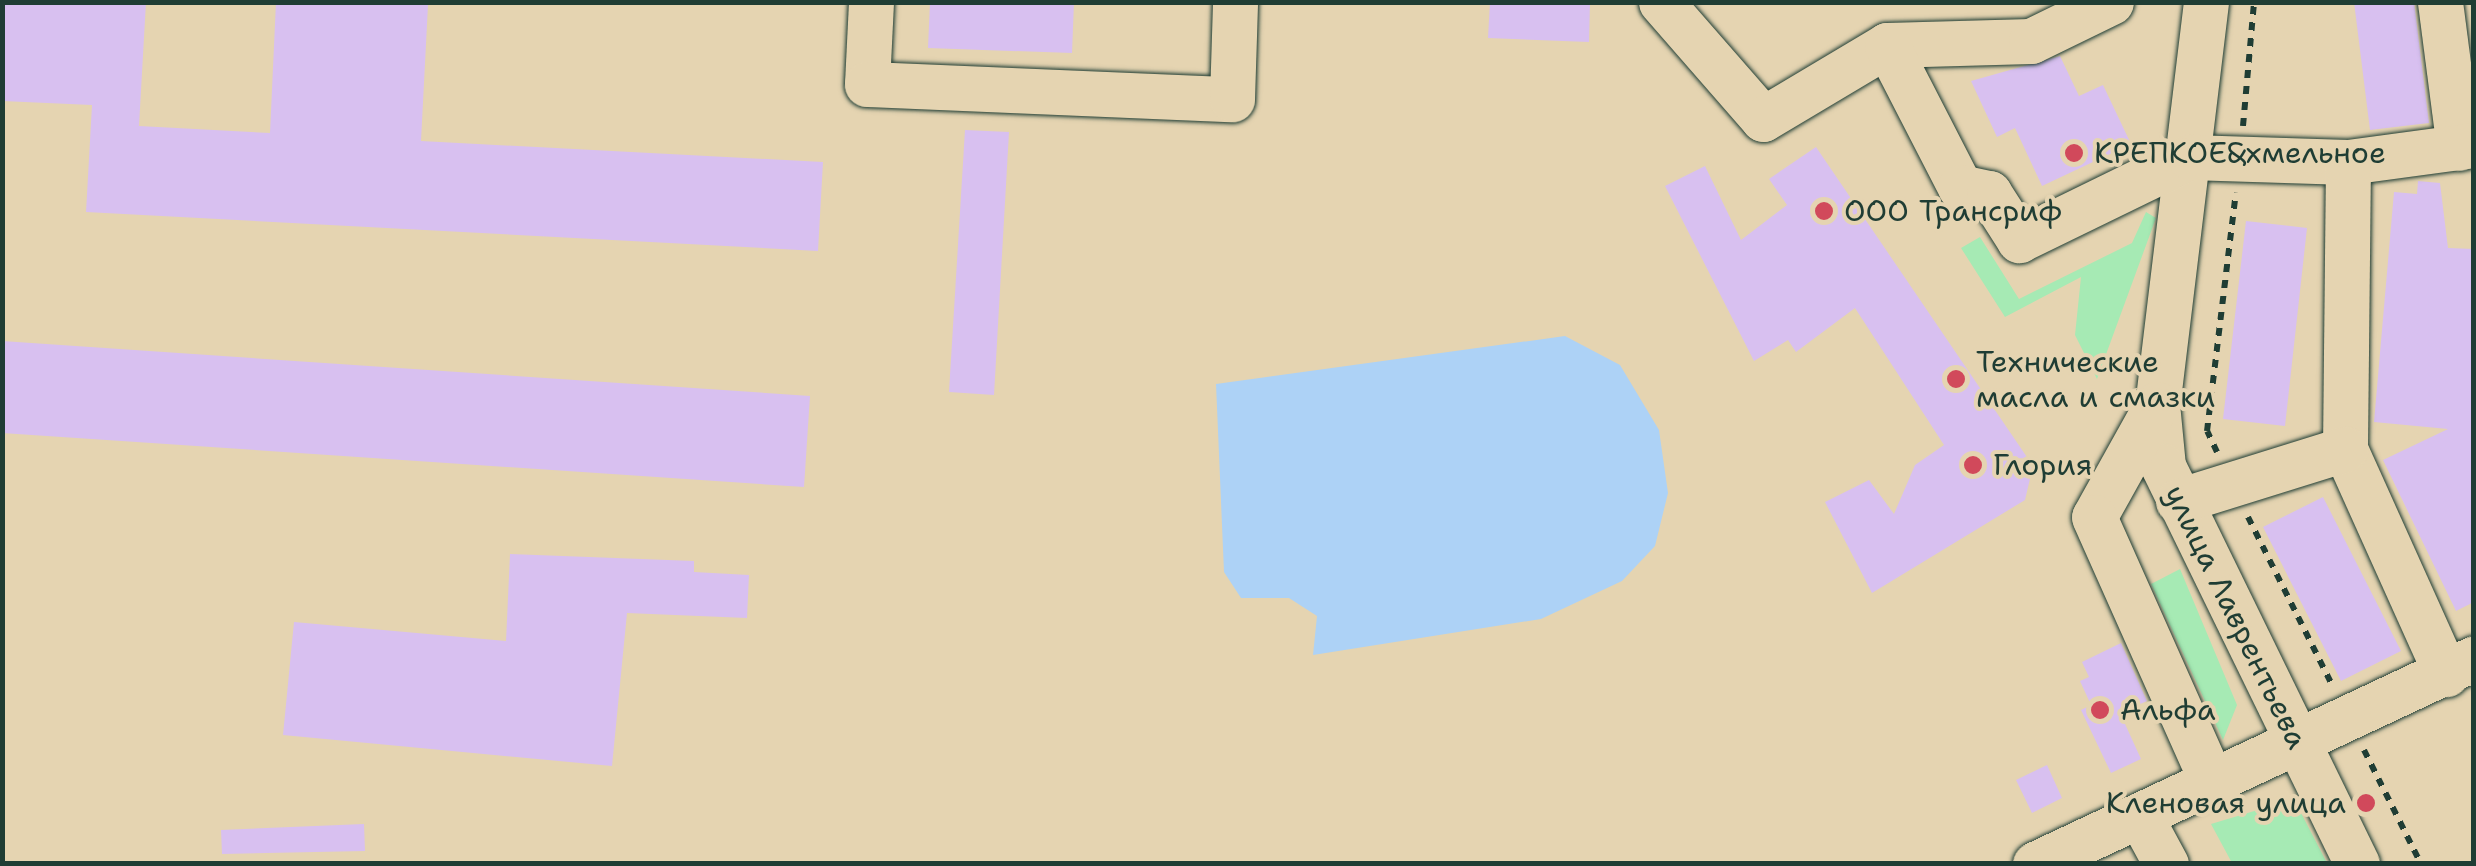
<!DOCTYPE html>
<html>
<head>
<meta charset="utf-8">
<style>
	body { margin:0 }
	#map { position:relative; width:2476px; height:866px; overflow:hidden; background:#e5d4b1; font-family:"Shantell Sans",sans-serif }
	div>[style] { position:absolute }
	.green>* { inset:0; background:#a6eab4 }
	.water>* { inset:0; background:#add2f6 }
	.building>* { inset:0; background:#d8c0f0 }
	.path>* { height:6px; margin-top:-3px; transform-origin:0; background:repeating-linear-gradient(90deg,#1f3d34 0 8px,transparent 0 16px) }
	.roads { filter:drop-shadow(0 0 2px #1f3d34) drop-shadow(0 0 2px #1f3d34) }
	.minor>* { height:45px; margin:-22.5px; padding:0 22.5px; transform-origin:22.5px; border-radius:22.5px; background:#e5d4b1 }
	.dots>* { width:28px; height:28px; translate:-50% -50%; box-sizing:border-box; border:5px solid #e5d4b1; border-radius:50% }
	span { translate:-50% -50%; white-space:nowrap; text-align:center; line-height:1.15; -webkit-text-stroke:8px #e5d4b1; paint-order:stroke }
	.poi-label { font-size:30px; color:#1f3d34 }
	.left { translate:0 -50%; text-align:left }
	.right { translate:-100% -50%; text-align:right }
	.street-label { font-size:30px; color:#1f3d34 }
	.frame { position:absolute; inset:0; border:5px solid #1f3d34; pointer-events:none }
</style>
</head>
<body>
<div id="map">
	<div class="green">
		<div style="clip-path:polygon(2146px 212px,2156px 218px,2097px 379px,2075px 335px,2081px 277px,2005px 317px,1961px 248px,1980px 237px,2019px 299px,2132px 243px)"></div>
		<div style="clip-path:polygon(2180px 569px,2237px 705px,2223px 740px,2151px 584px)"></div>
		<div style="clip-path:polygon(2271px 806px,2301px 813px,2327px 863px,2232px 863px,2211px 824px)"></div>
	</div>
	<div class="water">
		<div style="clip-path:polygon(1565px 336px,1620px 365px,1659px 430px,1668px 493px,1655px 546px,1622px 581px,1541px 619px,1313px 655px,1317px 616px,1289px 598px,1241px 598px,1224px 572px,1216px 384px)"></div>
	</div>
	<div class="building">
		<div style="clip-path:polygon(2px 2px,146px 2px,139px 126px,270px 133px,276px 2px,428px 5px,421px 141px,823px 162px,818px 251px,86px 212px,92px 105px,2px 101px)"></div>
		<div style="clip-path:polygon(930px 2px,1074px 2px,1072px 53px,928px 48px)"></div>
		<div style="clip-path:polygon(1490px 2px,1590px 2px,1589px 42px,1488px 38px)"></div>
		<div style="clip-path:polygon(2354px 2px,2414px 2px,2429px 123px,2370px 130px)"></div>
		<div style="clip-path:polygon(2060px 56px,2079px 96px,2103px 85px,2131px 144px,2042px 186px,2015px 128px,1997px 137px,1971px 81px)"></div>
		<div style="clip-path:polygon(965px 130px,1009px 132px,994px 395px,949px 392px)"></div>
		<div style="clip-path:polygon(1816px 147px,2033px 466px,2025px 500px,1872px 593px,1825px 502px,1869px 480px,1894px 514px,1915px 465px,1944px 445px,1855px 308px,1796px 352px,1788px 340px,1754px 361px,1665px 186px,1705px 166px,1741px 240px,1787px 205px,1769px 179px)"></div>
		<div style="clip-path:polygon(2418px 181px,2440px 183px,2448px 248px,2474px 249px,2474px 602px,2456px 611px,2383px 460px,2448px 429px,2374px 422px,2394px 192px,2417px 194px)"></div>
		<div style="clip-path:polygon(2246px 221px,2307px 228px,2285px 426px,2223px 419px)"></div>
		<div style="clip-path:polygon(2px 341px,810px 396px,804px 487px,2px 433px)"></div>
		<div style="clip-path:polygon(2323px 497px,2401px 651px,2341px 681px,2263px 527px)"></div>
		<div style="clip-path:polygon(510px 554px,694px 561px,694px 572px,749px 575px,747px 618px,627px 613px,612px 766px,283px 735px,294px 622px,506px 641px)"></div>
		<div style="clip-path:polygon(2121px 643px,2147px 701px,2120px 713px,2141px 759px,2111px 773px,2081px 710px,2091px 705px,2080px 681px,2089px 677px,2082px 662px)"></div>
		<div style="clip-path:polygon(2047px 765px,2062px 798px,2032px 813px,2016px 780px)"></div>
		<div style="clip-path:polygon(364px 824px,365px 851px,222px 854px,221px 830px)"></div>
	</div>
	<div class="path">
		<div style="left:2243px;top:126px;width:124px;rotate:-84.9deg"></div>
		<div style="left:2217px;top:452px;width:23px;rotate:-115deg"></div>
		<div style="left:2207px;top:431px;width:240px;rotate:-83.1deg"></div>
		<div style="left:2248px;top:517px;width:188px;rotate:63.4deg"></div>
		<div style="left:2364px;top:750px;width:127px;rotate:63.4deg"></div>
	</div>
	<div class="roads">
		<div class="minor">
			<div style="left:871px;top:2px;width:82px;rotate:92.8deg"></div>
			<div style="left:867px;top:84px;width:365px;rotate:2.4deg"></div>
			<div style="left:1232px;top:99px;width:97px;rotate:-88.2deg"></div>
			<div style="left:1661px;top:2px;width:155px;rotate:48.9deg"></div>
			<div style="left:1763px;top:119px;width:144px;rotate:-30.8deg"></div>
			<div style="left:1887px;top:45px;width:144px;rotate:-1.6deg"></div>
			<div style="left:2031px;top:41px;width:89px;rotate:-26deg"></div>
			<div style="left:2206px;top:2px;width:405px;rotate:96.9deg"></div>
			<div style="left:2157px;top:404px;width:62px;rotate:84.5deg"></div>
			<div style="left:2163px;top:466px;width:443px;rotate:64deg"></div>
			<div style="left:2440px;top:2px;width:147px;rotate:82.6deg"></div>
			<div style="left:1887px;top:45px;width:160px;rotate:62.8deg"></div>
			<div style="left:1960px;top:187px;width:30px;rotate:12deg"></div>
			<div style="left:1989px;top:193px;width:56px;rotate:57.4deg"></div>
			<div style="left:2019px;top:240px;width:189px;rotate:-26deg"></div>
			<div style="left:2189px;top:157px;width:159px;rotate:1.8deg"></div>
			<div style="left:2348px;top:162px;width:127px;rotate:-7.7deg"></div>
			<div style="left:2348px;top:162px;width:287px;rotate:90.6deg"></div>
			<div style="left:2345px;top:449px;width:247px;rotate:65.8deg"></div>
			<div style="left:2157px;top:404px;width:129px;rotate:119.1deg"></div>
			<div style="left:2094px;top:517px;width:290px;rotate:66deg"></div>
			<div style="left:2178px;top:501px;width:175px;rotate:-17.3deg"></div>
			<div style="left:2140px;top:816px;width:55px;rotate:61.6deg"></div>
			<div style="left:2035px;top:864px;width:485px;rotate:-25.1deg"></div>
		</div>
	</div>
	<div class="dots">
		<div style="left:2074px;top:153px;background:#d1495b"></div>
		<div style="left:1824px;top:211px;background:#d1495b"></div>
		<div style="left:1956px;top:379px;background:#d1495b"></div>
		<div style="left:1973px;top:465px;background:#d1495b"></div>
		<div style="left:2100px;top:710px;background:#d1495b"></div>
		<div style="left:2366px;top:803px;background:#d1495b"></div>
	</div>
	<div class="poi-label">
		<span class="left" style="left:2094px;top:153px">КРЕПКОЕ&amp;хмельное</span>
		<span class="left" style="left:1844px;top:211px">ООО Трансриф</span>
		<span class="left" style="left:1976px;top:379px">Технические<br>масла и смазки</span>
		<span class="left" style="left:1993px;top:465px">Глория</span>
		<span class="left" style="left:2120px;top:710px">Альфа</span>
		<span class="right" style="left:2346px;top:803px">Кленовая улица</span>
	</div>
	<div class="street-label">
		<span style="left:2236px;top:617px;rotate:64deg">улица Лаврентьева</span>
	</div>
	<div class="frame"></div>
</div>
</body>
</html>
